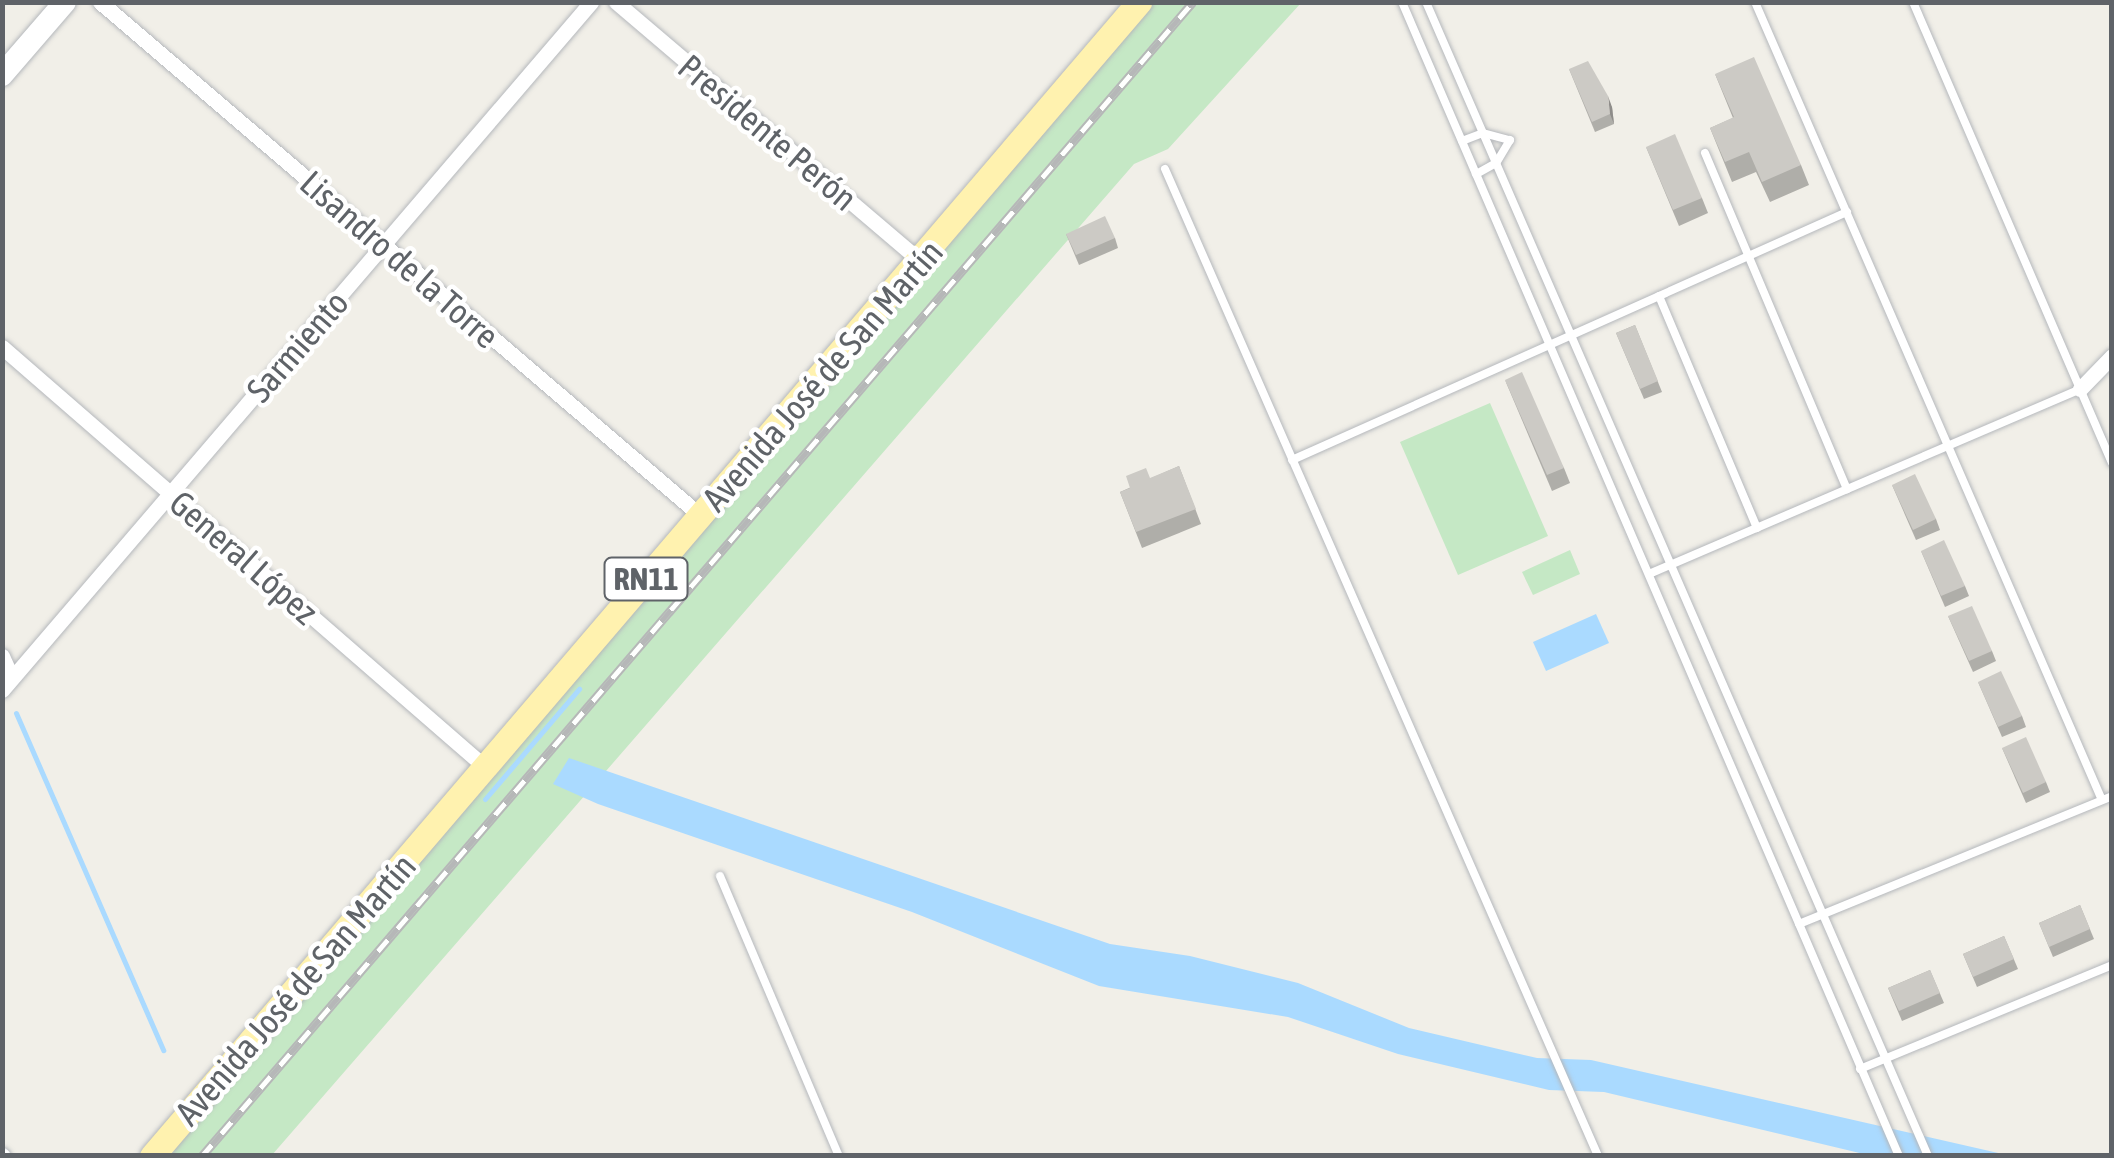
<!DOCTYPE html>
<html>
<head>
<meta charset="utf-8">
<style>
	body { margin:0 }
	#map { position:relative; width:2114px; height:1158px; overflow:hidden; background:#f1efe8; font-family:"Asap Condensed",sans-serif }
	div>[style] { position:absolute }
	.green>* { inset:0; background:#c5e8c5 }
	.water>* { inset:0; background:#aadaff }
	.stream>* { height:5px; margin:-2.5px; padding:0 2.5px; transform-origin:2.5px; border-radius:2.5px; background:#aadaff }
	.roads { filter:drop-shadow(0 0 2px #b5b8bc) drop-shadow(0 0 2px #b5b8bc) }
	.lane>* { height:8px; margin:-4px; padding:0 4px; transform-origin:4px; border-radius:4px; background:#fff }
	.street>* { height:15px; margin:-7.5px; padding:0 7.5px; transform-origin:7.5px; border-radius:7.5px; background:#fff }
	.secondary>* { height:22px; margin:-11px; padding:0 11px; transform-origin:11px; border-radius:11px; background:#fff }
	.primary>* { height:25px; margin:-12.5px; padding:0 12.5px; transform-origin:12.5px; border-radius:12.5px; background:#fff2af }
	.rail>* { height:9px; margin-top:-4.5px; transform-origin:0; background:repeating-linear-gradient(90deg,#fff 0 15px,#b6b7b8 0 30px); box-sizing:border-box; border-block:2px solid #b6b7b8 }
	.wall>* { inset:0; background:#afaea9 }
	.shaded-wall>* { inset:0; background:#8f8d8a }
	.building>* { inset:0; background:#cccac5 }
	span { translate:-50% -50%; white-space:nowrap; text-align:center; line-height:1.15; -webkit-text-stroke:9px #fff; paint-order:stroke }
	.shield-label span { padding:2px 8px; background:#fff; border:2px solid; border-radius:8px; -webkit-text-stroke-width:0 }
	.shield-label { font-size:32px; color:#5f6368; font-weight:700 }
	.street-label { font-size:35px; color:#5f6368 }
	.frame { position:absolute; inset:0; border:5px solid #5f6368; pointer-events:none }
</style>
</head>
<body>
<div id="map">
	<div class="green">
		<div style="clip-path:polygon(1139px 3px,1301px 3px,1168px 149px,1134px 164px,272px 1155px,152px 1156px)"></div>
		<div style="clip-path:polygon(1490px 403px,1548px 536px,1458px 575px,1400px 442px)"></div>
		<div style="clip-path:polygon(1570px 550px,1580px 574px,1533px 595px,1522px 572px)"></div>
	</div>
	<div class="water">
		<div style="clip-path:polygon(1596px 614px,1609px 643px,1546px 671px,1533px 642px)"></div>
		<div style="clip-path:polygon(569px 758px,1110px 944px,1190px 956px,1298px 983px,1409px 1028px,1537px 1058px,1591px 1060px,2007px 1155px,1868px 1155px,1604px 1092px,1549px 1090px,1398px 1054px,1288px 1017px,1099px 986px,912px 912px,598px 804px,553px 784px)"></div>
	</div>
	<div class="stream">
		<div style="left:16px;top:713px;width:368px;rotate:66.4deg"></div>
		<div style="left:485px;top:799px;width:145px;rotate:-49.5deg"></div>
	</div>
	<div class="roads">
		<div class="lane">
			<div style="left:1402px;top:2px;width:1256px;rotate:66.7deg"></div>
			<div style="left:1426px;top:2px;width:1258px;rotate:66.49deg"></div>
			<div style="left:1755px;top:2px;width:870px;rotate:66.5deg"></div>
			<div style="left:1913px;top:2px;width:502px;rotate:66.65deg"></div>
			<div style="left:1462px;top:141px;width:22px;rotate:-21deg"></div>
			<div style="left:1483px;top:133px;width:28px;rotate:15deg"></div>
			<div style="left:1510px;top:140px;width:27px;rotate:121deg"></div>
			<div style="left:1496px;top:163px;width:23px;rotate:151deg"></div>
			<div style="left:1705px;top:153px;width:365px;rotate:67.1deg"></div>
			<div style="left:1165px;top:169px;width:1078px;rotate:66.31deg"></div>
			<div style="left:1659px;top:296px;width:252px;rotate:67.1deg"></div>
			<div style="left:1292px;top:460px;width:608px;rotate:-24.08deg"></div>
			<div style="left:1649px;top:574px;width:469px;rotate:-23.2deg"></div>
			<div style="left:720px;top:876px;width:304px;rotate:67deg"></div>
			<div style="left:1799px;top:924px;width:338px;rotate:-22.2deg"></div>
			<div style="left:1860px;top:1069px;width:273px;rotate:-22.4deg"></div>
		</div>
		<div class="street">
			<div style="left:100px;top:2px;width:791px;rotate:40.54deg"></div>
			<div style="left:616px;top:2px;width:399px;rotate:40.4deg"></div>
			<div style="left:2px;top:347px;width:640px;rotate:41.01deg"></div>
			<div style="left:2080px;top:389px;width:46px;rotate:-45.9deg"></div>
			<div style="left:2px;top:656px;width:24px;rotate:66deg"></div>
			<div style="left:2px;top:690px;width:906px;rotate:-49.43deg"></div>
			<div style="left:2px;top:1155px;width:1px;rotate:45deg"></div>
		</div>
		<div class="secondary">
			<div style="left:2px;top:75px;width:96px;rotate:-49.2deg"></div>
		</div>
		<div class="primary">
			<div style="left:152px;top:1156px;width:1519px;rotate:-49.46deg"></div>
		</div>
	</div>
	<div class="rail">
		<div style="left:202px;top:1156px;width:1521px;rotate:-49.35deg"></div>
	</div>
	<div class="wall">
		<div style="clip-path:polygon(1569px 69px,1612px 107px,1614px 124px,1595px 132px)"></div>
		<div style="clip-path:polygon(1715px 74px,1801px 165px,1809px 185px,1770px 202px,1756px 172px,1732px 182px,1710px 128px,1733px 118px)"></div>
		<div style="clip-path:polygon(1646px 147px,1702px 198px,1708px 213px,1679px 226px)"></div>
		<div style="clip-path:polygon(1066px 234px,1115px 238px,1118px 248px,1079px 265px)"></div>
		<div style="clip-path:polygon(1635px 325px,1662px 392px,1644px 399px,1616px 333px)"></div>
		<div style="clip-path:polygon(1505px 380px,1564px 468px,1570px 483px,1552px 491px)"></div>
		<div style="clip-path:polygon(1179px 466px,1201px 524px,1142px 548px,1120px 492px)"></div>
		<div style="clip-path:polygon(1892px 485px,1936px 519px,1940px 530px,1916px 540px)"></div>
		<div style="clip-path:polygon(1921px 551px,1965px 586px,1969px 596px,1945px 607px)"></div>
		<div style="clip-path:polygon(1948px 616px,1992px 651px,1996px 661px,1973px 672px)"></div>
		<div style="clip-path:polygon(1978px 682px,2022px 716px,2026px 727px,2002px 737px)"></div>
		<div style="clip-path:polygon(2002px 748px,2046px 782px,2050px 792px,2026px 803px)"></div>
		<div style="clip-path:polygon(2080px 905px,2094px 939px,2053px 957px,2039px 923px)"></div>
		<div style="clip-path:polygon(2004px 936px,2018px 969px,1977px 987px,1963px 954px)"></div>
		<div style="clip-path:polygon(1930px 970px,1944px 1003px,1902px 1021px,1888px 988px)"></div>
	</div>
	<div class="shaded-wall">
		<div style="clip-path:polygon(1608px 96px,1612px 107px,1614px 124px,1610px 114px)"></div>
	</div>
	<div class="building">
		<div style="clip-path:polygon(1754px 57px,1801px 165px,1762px 182px,1749px 152px,1725px 162px,1710px 128px,1734px 117px,1715px 74px)"></div>
		<div style="clip-path:polygon(1588px 61px,1608px 96px,1610px 114px,1592px 122px,1569px 69px)"></div>
		<div style="clip-path:polygon(1675px 134px,1702px 198px,1673px 210px,1646px 147px)"></div>
		<div style="clip-path:polygon(1105px 216px,1115px 238px,1076px 255px,1066px 234px)"></div>
		<div style="clip-path:polygon(1635px 325px,1658px 381px,1640px 389px,1616px 333px)"></div>
		<div style="clip-path:polygon(1522px 372px,1564px 468px,1547px 475px,1505px 380px)"></div>
		<div style="clip-path:polygon(1179px 466px,1196px 509px,1136px 532px,1120px 492px,1130px 488px,1126px 476px,1146px 468px,1150px 478px)"></div>
		<div style="clip-path:polygon(1915px 474px,1936px 519px,1913px 530px,1892px 485px)"></div>
		<div style="clip-path:polygon(1944px 540px,1965px 586px,1941px 596px,1921px 551px)"></div>
		<div style="clip-path:polygon(1972px 606px,1992px 651px,1969px 661px,1948px 616px)"></div>
		<div style="clip-path:polygon(2001px 671px,2022px 716px,1998px 727px,1978px 682px)"></div>
		<div style="clip-path:polygon(2026px 737px,2046px 782px,2023px 793px,2002px 748px)"></div>
		<div style="clip-path:polygon(2080px 905px,2090px 929px,2049px 947px,2039px 923px)"></div>
		<div style="clip-path:polygon(2004px 936px,2014px 959px,1973px 977px,1963px 954px)"></div>
		<div style="clip-path:polygon(1930px 970px,1940px 993px,1899px 1011px,1888px 988px)"></div>
	</div>
	<div class="shield-label">
		<span style="left:646px;top:579px">RN11</span>
	</div>
	<div class="street-label">
		<span style="left:768px;top:132px;rotate:40deg">Presidente Perón</span>
		<span style="left:400px;top:259px;rotate:41deg">Lisandro de la Torre</span>
		<span style="left:297px;top:346px;rotate:-49deg">Sarmiento</span>
		<span style="left:822px;top:375px;rotate:-49deg">Avenida José de San Martín</span>
		<span style="left:244px;top:557px;rotate:41deg">General López</span>
		<span style="left:295px;top:989px;rotate:-49deg">Avenida José de San Martín</span>
	</div>
	<div class="frame"></div>
</div>
</body>
</html>
